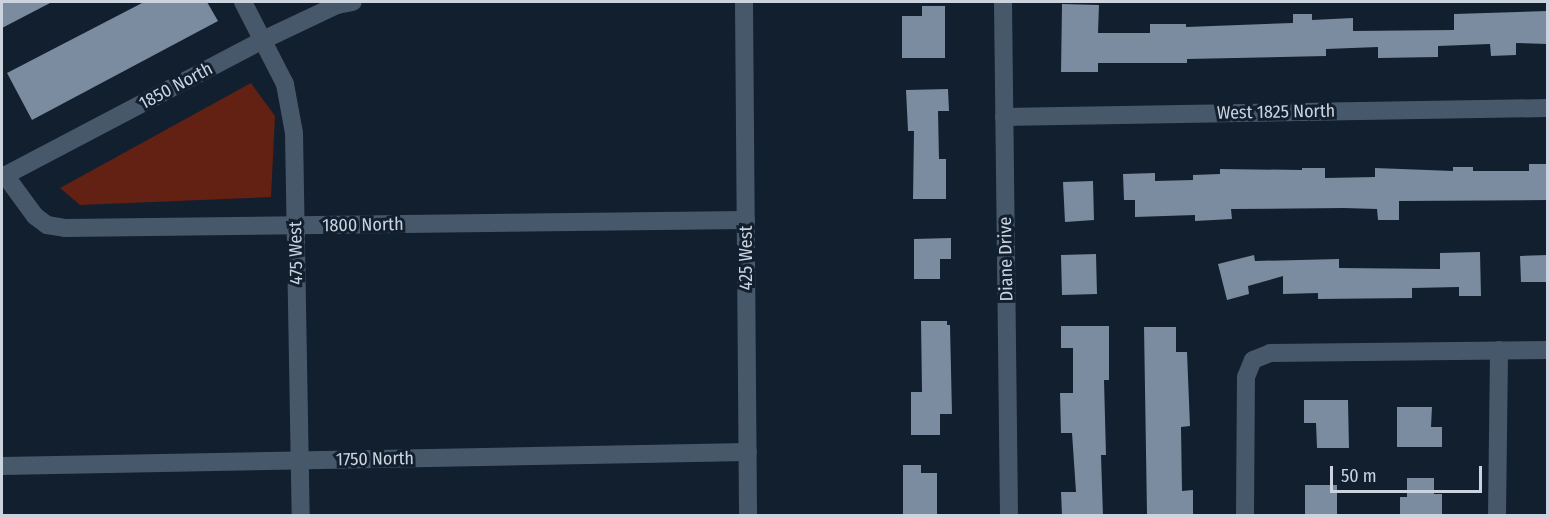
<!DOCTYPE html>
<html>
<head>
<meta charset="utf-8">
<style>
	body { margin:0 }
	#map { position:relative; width:1549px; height:517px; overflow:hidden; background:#111f2f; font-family:"Fira Sans Condensed",sans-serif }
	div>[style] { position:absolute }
	.green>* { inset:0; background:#632113 }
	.building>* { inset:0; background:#7b8ca0 }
	.minor>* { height:18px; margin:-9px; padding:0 9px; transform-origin:9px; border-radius:9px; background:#48586b }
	span { translate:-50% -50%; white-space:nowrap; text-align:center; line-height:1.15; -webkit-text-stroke:6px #111f2f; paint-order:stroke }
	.street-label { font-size:18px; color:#cad3de }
	.frame { position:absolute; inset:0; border:3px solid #cad3de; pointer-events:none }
	.scale { position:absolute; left:1330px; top:466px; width:152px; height:27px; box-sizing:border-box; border:3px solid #cad3de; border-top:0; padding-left:8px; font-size:18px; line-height:21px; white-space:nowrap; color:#cad3de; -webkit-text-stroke:4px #111f2f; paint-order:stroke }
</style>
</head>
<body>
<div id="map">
	<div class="green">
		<div style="clip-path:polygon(251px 83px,275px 116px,271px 197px,80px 205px,60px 188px)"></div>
	</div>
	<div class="building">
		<div style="clip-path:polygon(2px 2px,52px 2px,2px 28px)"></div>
		<div style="clip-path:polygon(144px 2px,207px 2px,218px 21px,32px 120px,7px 73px)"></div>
		<div style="clip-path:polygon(1062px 4px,1099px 5px,1098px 33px,1150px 33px,1150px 24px,1186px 24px,1186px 27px,1293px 23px,1293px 14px,1312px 14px,1312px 20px,1353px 18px,1353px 31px,1454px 30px,1454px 14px,1548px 11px,1548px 44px,1516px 43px,1516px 55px,1491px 56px,1490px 44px,1438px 46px,1438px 57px,1378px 58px,1378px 47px,1326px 49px,1326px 56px,1187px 59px,1187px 63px,1098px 63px,1098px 72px,1061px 72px)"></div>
		<div style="clip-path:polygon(922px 6px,945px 6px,945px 58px,902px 58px,902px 16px,922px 16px)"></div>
		<div style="clip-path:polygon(948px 89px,949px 111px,938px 111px,939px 159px,946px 159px,946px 199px,913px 199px,914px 131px,908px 131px,906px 90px)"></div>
		<div style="clip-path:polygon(1529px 164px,1548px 164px,1548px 200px,1399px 201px,1399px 220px,1378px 220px,1377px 209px,1344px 208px,1231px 209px,1232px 219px,1195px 221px,1195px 215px,1135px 217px,1135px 200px,1124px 200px,1123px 174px,1155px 173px,1155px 181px,1193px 180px,1193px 175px,1220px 174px,1220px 169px,1302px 170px,1302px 168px,1325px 168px,1325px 178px,1375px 177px,1375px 168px,1453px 171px,1453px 167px,1473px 167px,1473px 171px,1529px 171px)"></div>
		<div style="clip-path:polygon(1093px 181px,1094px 220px,1065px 222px,1063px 182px)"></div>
		<div style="clip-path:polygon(951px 238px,951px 259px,940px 259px,940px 279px,914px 279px,914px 239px)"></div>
		<div style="clip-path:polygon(1480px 252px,1481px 296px,1459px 296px,1459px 287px,1412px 288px,1412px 298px,1318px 299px,1318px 293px,1283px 294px,1283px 276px,1248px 286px,1249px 294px,1227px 300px,1218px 264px,1254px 255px,1255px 261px,1339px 259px,1339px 268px,1440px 269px,1440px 253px)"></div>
		<div style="clip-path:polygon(1096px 254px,1097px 294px,1062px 295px,1061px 255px)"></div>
		<div style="clip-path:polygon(1548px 255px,1548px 282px,1521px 282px,1520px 256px)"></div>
		<div style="clip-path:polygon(921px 321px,947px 321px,947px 325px,950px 325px,952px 414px,940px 414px,940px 435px,911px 435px,911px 392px,922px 392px)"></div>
		<div style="clip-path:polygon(1061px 326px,1109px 326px,1109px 380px,1104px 380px,1106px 455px,1101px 455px,1103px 516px,1062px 516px,1061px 492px,1076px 492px,1072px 433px,1061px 433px,1060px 393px,1073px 393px,1073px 348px,1061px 348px)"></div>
		<div style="clip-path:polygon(1144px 327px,1176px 327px,1176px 352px,1187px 352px,1190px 426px,1181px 427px,1182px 491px,1193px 490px,1193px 516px,1147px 514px)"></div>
		<div style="clip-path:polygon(1304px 400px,1348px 400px,1349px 448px,1317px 448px,1316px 423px,1304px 423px)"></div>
		<div style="clip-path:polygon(1397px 407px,1432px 407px,1431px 427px,1442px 427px,1442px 447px,1397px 447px)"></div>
		<div style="clip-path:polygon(903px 465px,921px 465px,921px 473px,937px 473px,937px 516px,903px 516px)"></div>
		<div style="clip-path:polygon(1407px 478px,1434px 478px,1434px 494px,1442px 494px,1442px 514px,1400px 514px,1400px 497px,1407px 497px)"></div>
		<div style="clip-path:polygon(1305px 485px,1337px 485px,1337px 516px,1305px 516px)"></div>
	</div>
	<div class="minor">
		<div style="left:243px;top:2px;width:92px;rotate:62.9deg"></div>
		<div style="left:285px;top:84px;width:50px;rotate:79.6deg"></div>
		<div style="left:294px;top:133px;width:383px;rotate:89deg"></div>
		<div style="left:744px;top:2px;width:514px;rotate:89.55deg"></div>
		<div style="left:1003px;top:2px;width:514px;rotate:89.33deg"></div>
		<div style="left:1004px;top:117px;width:544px;rotate:-0.95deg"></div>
		<div style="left:5px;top:175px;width:51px;rotate:53.8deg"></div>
		<div style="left:35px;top:216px;width:15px;rotate:37deg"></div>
		<div style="left:47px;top:225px;width:18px;rotate:9deg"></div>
		<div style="left:65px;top:228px;width:681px;rotate:-0.67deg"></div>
		<div style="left:2px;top:177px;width:295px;rotate:-27.7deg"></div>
		<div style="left:263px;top:40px;width:82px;rotate:-25.3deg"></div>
		<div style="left:337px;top:5px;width:16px;rotate:-11deg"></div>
		<div style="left:2px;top:466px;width:746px;rotate:-1.08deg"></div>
		<div style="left:1245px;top:516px;width:139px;rotate:-89.6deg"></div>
		<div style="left:1246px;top:377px;width:18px;rotate:-68deg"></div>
		<div style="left:1253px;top:360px;width:18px;rotate:-22deg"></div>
		<div style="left:1270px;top:353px;width:278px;rotate:-0.6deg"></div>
		<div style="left:1497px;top:516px;width:166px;rotate:-89.3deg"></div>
	</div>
	<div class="street-label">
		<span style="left:176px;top:86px;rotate:-28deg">1850 North</span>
		<span style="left:1276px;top:112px;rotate:-1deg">West 1825 North</span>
		<span style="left:363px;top:225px;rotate:-1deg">1800 North</span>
		<span style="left:296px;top:253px;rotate:-91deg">475 West</span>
		<span style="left:746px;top:258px;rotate:-90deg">425 West</span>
		<span style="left:1006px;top:259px;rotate:-91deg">Diane Drive</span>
		<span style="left:375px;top:459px;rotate:-1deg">1750 North</span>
	</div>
	<div class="frame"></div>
	<div class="scale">50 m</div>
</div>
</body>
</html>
